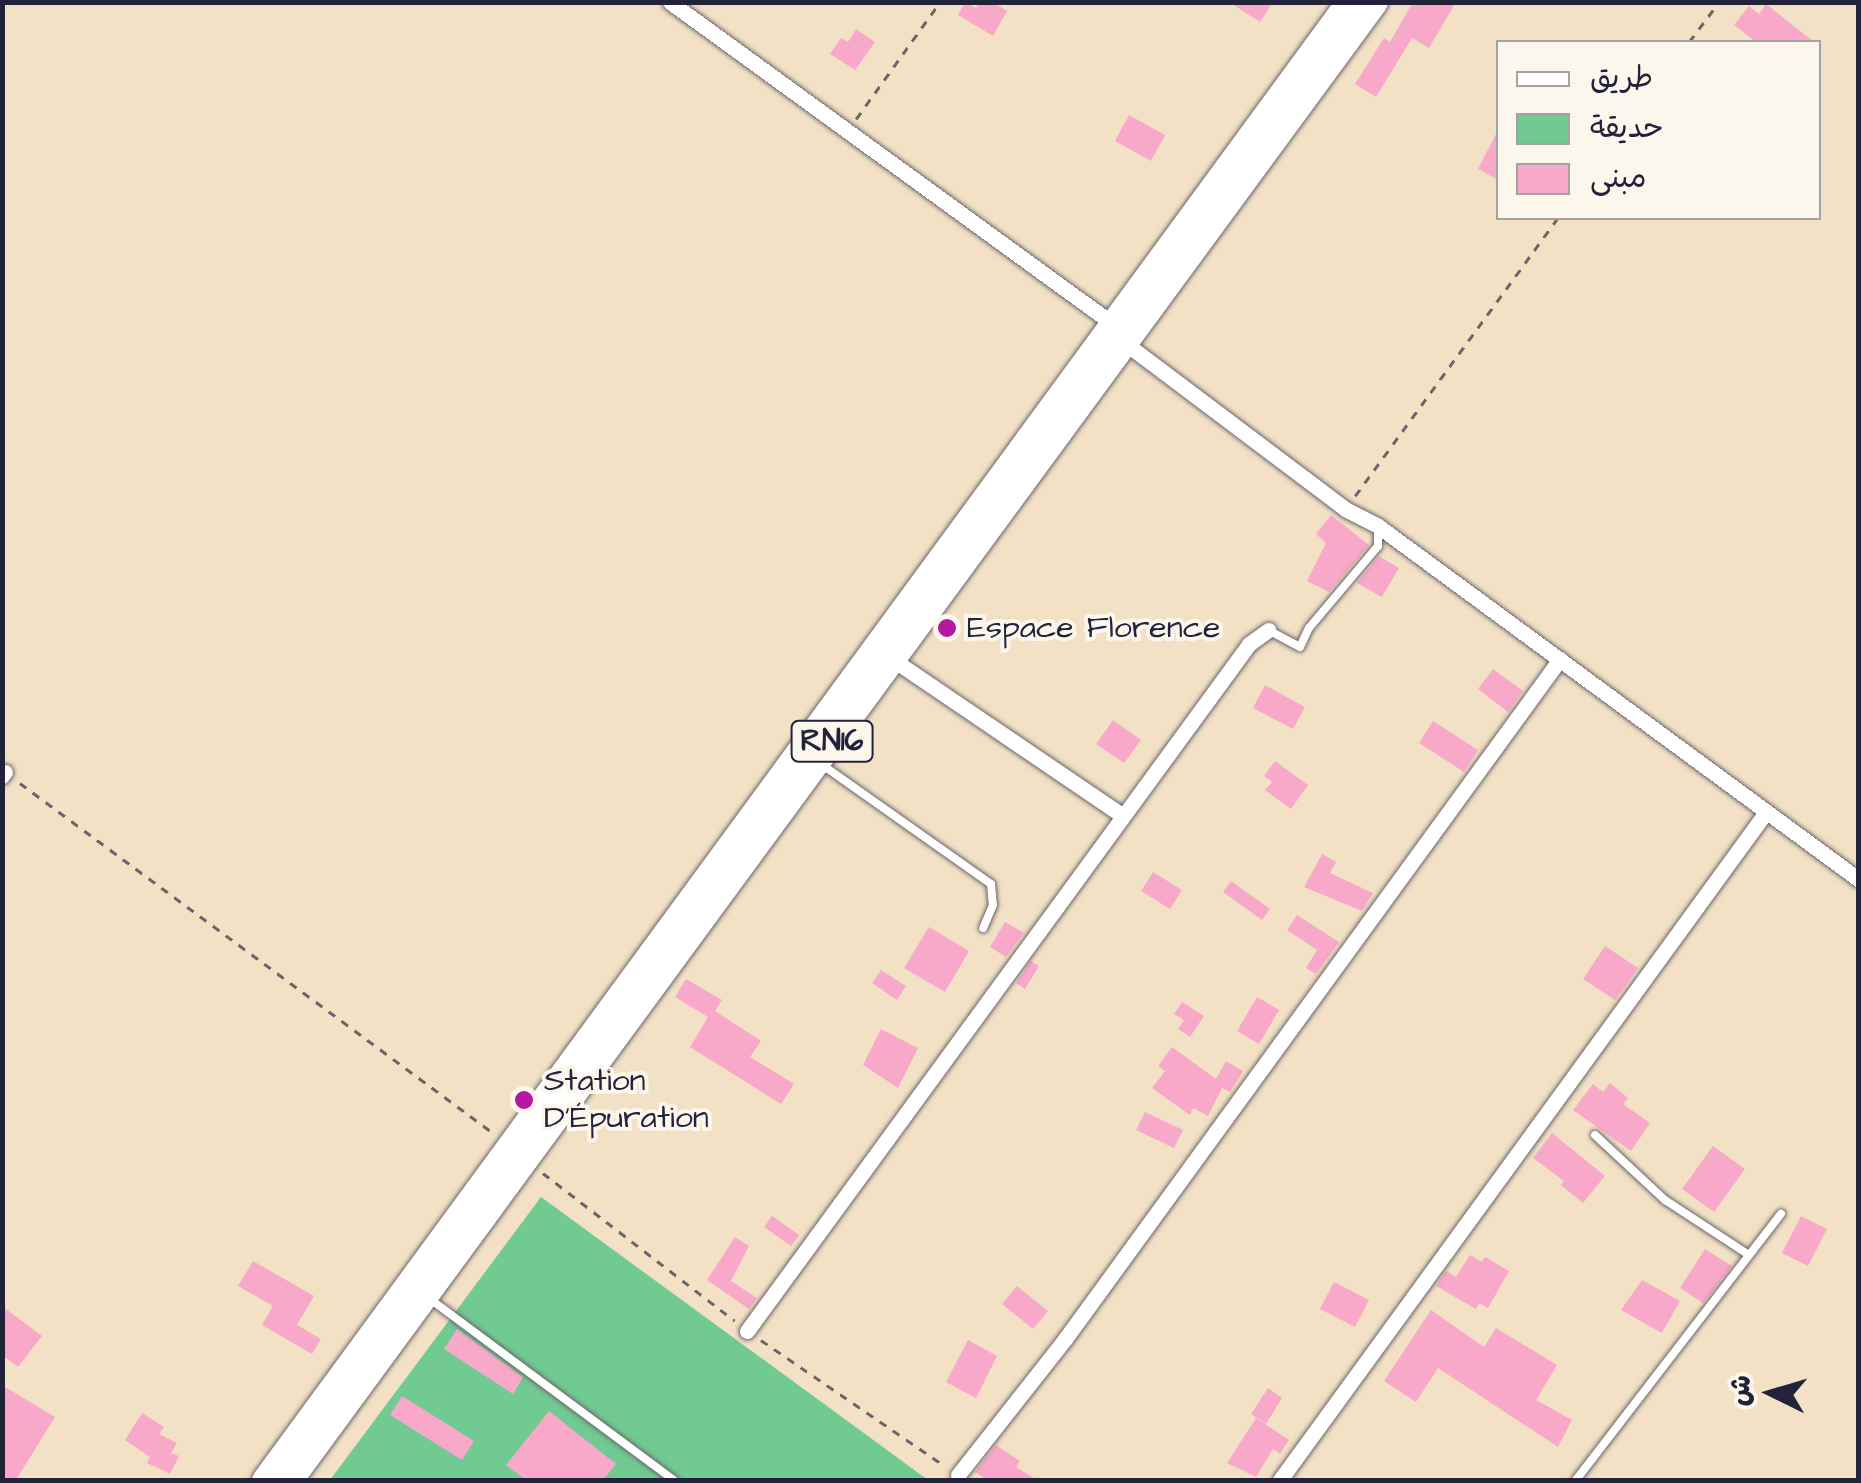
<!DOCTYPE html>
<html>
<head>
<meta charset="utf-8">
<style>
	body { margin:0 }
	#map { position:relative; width:1861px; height:1483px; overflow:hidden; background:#f2e1c5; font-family:"Architects Daughter","Playpen Sans Arabic",sans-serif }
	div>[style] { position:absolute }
	.green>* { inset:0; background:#71ca91 }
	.building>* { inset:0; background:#f8a9c9 }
	.path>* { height:2.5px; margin-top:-1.25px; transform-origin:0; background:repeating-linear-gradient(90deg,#6b656b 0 8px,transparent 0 16px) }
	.roads { filter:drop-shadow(0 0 2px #6b656b) drop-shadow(0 0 2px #6b656b) }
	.service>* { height:8px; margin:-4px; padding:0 4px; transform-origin:4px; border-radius:4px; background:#fff }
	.minor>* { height:15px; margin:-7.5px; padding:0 7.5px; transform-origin:7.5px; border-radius:7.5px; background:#fff }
	.trunk>* { height:25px; margin:-12.5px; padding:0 12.5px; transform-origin:12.5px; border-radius:12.5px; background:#fff }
	.dots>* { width:28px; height:28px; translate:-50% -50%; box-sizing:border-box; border:5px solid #fbf7ec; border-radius:50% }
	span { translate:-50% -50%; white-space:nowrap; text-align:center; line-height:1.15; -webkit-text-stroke:8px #fbf7ec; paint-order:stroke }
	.shield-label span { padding:2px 8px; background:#fbf7ec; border:2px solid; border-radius:8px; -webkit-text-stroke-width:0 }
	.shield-label { font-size:30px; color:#22223b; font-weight:700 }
	.poi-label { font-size:32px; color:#22223b }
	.left { translate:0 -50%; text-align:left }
	.frame { position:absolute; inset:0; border:5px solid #22223b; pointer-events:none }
	.legend { position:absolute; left:1496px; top:40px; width:325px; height:180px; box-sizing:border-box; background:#fbf7ec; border:2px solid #a4a2a5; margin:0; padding:12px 18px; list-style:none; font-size:30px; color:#22223b }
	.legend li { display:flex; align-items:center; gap:20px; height:50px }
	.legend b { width:50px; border:2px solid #a4a2a5 }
	.north { position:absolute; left:1721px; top:1343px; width:100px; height:100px; -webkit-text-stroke:8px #fbf7ec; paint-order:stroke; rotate:275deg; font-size:28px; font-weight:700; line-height:40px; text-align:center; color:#22223b }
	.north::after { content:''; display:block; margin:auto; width:35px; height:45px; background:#22223b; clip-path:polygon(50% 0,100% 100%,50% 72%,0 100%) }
</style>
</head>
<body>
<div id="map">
	<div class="green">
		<div style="clip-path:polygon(541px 1197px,928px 1480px,330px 1480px)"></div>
	</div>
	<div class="building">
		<div style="clip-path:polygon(965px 2px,976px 8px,979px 2px,993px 2px,1007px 11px,993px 36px,958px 15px)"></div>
		<div style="clip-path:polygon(1229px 2px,1273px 2px,1260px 22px)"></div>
		<div style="clip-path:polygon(1413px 2px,1456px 2px,1429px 48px,1412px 38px,1376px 97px,1355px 84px,1384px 38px,1390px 42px)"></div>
		<div style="clip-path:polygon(1766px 4px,1814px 42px,1756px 42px,1734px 25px,1749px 6px,1759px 14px)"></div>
		<div style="clip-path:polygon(856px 29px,875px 42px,855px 70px,830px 54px,841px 38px,848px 42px)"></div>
		<div style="clip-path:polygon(1129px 115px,1165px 135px,1151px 161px,1115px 141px)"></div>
		<div style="clip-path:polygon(1498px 130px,1498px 180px,1478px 169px)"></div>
		<div style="clip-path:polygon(1331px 515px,1369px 545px,1329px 592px,1307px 581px,1326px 543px,1316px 534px)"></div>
		<div style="clip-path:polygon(1379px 556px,1399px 568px,1382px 597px,1357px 583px)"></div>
		<div style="clip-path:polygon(1493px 669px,1523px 691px,1508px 712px,1478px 689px)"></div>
		<div style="clip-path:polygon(1265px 685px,1305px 707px,1293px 729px,1253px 708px)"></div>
		<div style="clip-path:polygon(1113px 720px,1141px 740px,1124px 763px,1096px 744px)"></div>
		<div style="clip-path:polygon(1433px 721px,1478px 750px,1464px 772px,1419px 743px)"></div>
		<div style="clip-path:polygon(1275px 761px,1308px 785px,1291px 809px,1265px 790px,1272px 782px,1264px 776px)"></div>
		<div style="clip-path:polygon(1322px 854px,1336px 862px,1330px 873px,1373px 893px,1362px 911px,1304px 887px)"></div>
		<div style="clip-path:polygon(1153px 872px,1182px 890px,1170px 909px,1141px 891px)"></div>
		<div style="clip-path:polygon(1231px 881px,1270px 909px,1262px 920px,1223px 892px)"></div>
		<div style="clip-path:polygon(1297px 915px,1339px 942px,1316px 974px,1306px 968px,1317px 950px,1287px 930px)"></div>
		<div style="clip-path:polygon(1005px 922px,1024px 933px,1006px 957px,990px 947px)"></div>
		<div style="clip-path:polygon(929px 927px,969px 951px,945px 992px,904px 968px)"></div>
		<div style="clip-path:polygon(1605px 946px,1638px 968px,1615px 1000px,1583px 979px)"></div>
		<div style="clip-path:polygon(1031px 961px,1039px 966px,1025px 989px,1016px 983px)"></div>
		<div style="clip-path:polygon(881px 970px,906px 986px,897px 1000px,872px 983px)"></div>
		<div style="clip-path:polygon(686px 979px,722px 1000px,715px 1011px,761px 1041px,750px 1057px,794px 1084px,781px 1104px,690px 1047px,708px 1017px,675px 997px)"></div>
		<div style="clip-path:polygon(1257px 997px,1279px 1010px,1259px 1044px,1237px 1031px)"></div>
		<div style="clip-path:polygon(1182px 1002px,1204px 1016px,1190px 1037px,1178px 1029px,1184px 1020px,1174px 1014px)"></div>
		<div style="clip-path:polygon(881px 1029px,918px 1048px,898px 1088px,863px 1065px)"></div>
		<div style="clip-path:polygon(1172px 1047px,1216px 1079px,1226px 1061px,1243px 1071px,1230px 1092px,1222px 1088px,1208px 1116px,1193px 1108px,1190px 1115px,1152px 1088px,1165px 1071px,1158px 1066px)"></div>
		<div style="clip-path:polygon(1610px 1083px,1628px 1098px,1623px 1104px,1650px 1123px,1631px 1151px,1573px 1110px,1593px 1084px,1603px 1092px)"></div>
		<div style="clip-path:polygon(1145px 1112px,1183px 1130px,1174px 1148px,1136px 1130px)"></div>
		<div style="clip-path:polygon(1552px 1133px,1605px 1176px,1583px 1203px,1561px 1185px,1564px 1181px,1533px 1158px)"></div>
		<div style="clip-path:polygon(1713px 1146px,1745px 1169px,1714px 1212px,1682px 1189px)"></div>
		<div style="clip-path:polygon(772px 1216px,799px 1235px,791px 1246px,764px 1227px)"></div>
		<div style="clip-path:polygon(1801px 1216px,1827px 1229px,1808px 1266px,1782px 1253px)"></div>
		<div style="clip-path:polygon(735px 1237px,749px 1246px,731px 1281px,757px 1298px,749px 1309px,707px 1280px)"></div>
		<div style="clip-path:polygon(1705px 1249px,1732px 1266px,1703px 1303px,1680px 1288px)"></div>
		<div style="clip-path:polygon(1470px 1255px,1482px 1262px,1485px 1257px,1509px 1271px,1488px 1308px,1479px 1303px,1476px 1309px,1436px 1286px,1446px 1271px,1456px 1277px)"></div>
		<div style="clip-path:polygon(253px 1261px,314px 1296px,297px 1325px,321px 1339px,312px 1354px,262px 1325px,273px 1306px,238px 1286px)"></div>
		<div style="clip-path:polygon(1642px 1280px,1680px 1301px,1662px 1333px,1621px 1310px)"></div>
		<div style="clip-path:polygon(1334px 1282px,1369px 1300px,1355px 1327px,1320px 1309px)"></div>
		<div style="clip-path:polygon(1017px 1286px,1048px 1311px,1033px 1329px,1002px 1304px)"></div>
		<div style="clip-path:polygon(2px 1306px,42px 1336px,18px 1367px,2px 1355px)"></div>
		<div style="clip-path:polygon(1431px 1310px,1484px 1347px,1496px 1328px,1557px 1365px,1536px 1400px,1572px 1420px,1558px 1447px,1438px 1368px,1416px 1402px,1384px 1381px)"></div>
		<div style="clip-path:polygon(457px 1329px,523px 1377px,513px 1394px,444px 1349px)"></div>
		<div style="clip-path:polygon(968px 1340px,997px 1356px,976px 1398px,946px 1382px)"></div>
		<div style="clip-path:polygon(2px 1385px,55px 1417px,16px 1480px,2px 1480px)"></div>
		<div style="clip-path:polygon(1268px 1388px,1282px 1398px,1266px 1424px,1251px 1414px)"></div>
		<div style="clip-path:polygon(402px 1396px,474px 1441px,462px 1460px,390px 1415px)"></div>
		<div style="clip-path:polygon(549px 1411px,616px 1464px,603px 1480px,526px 1480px,506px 1465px)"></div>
		<div style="clip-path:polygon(142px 1413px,164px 1427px,159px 1434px,177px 1443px,171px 1453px,179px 1456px,170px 1474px,147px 1463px,150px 1457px,125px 1440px)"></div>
		<div style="clip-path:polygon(1256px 1418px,1289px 1440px,1280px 1454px,1273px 1449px,1256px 1477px,1227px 1463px)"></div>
		<div style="clip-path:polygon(996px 1445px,1020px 1461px,1016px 1467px,1037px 1480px,987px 1480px,975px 1472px)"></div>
	</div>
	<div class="path">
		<div style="left:1689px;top:42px;width:50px;rotate:-53.1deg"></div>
		<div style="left:856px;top:119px;width:144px;rotate:-54.3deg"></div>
		<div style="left:1355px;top:496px;width:344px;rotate:-53.9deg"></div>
		<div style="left:20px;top:783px;width:587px;rotate:36.48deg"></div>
		<div style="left:543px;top:1173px;width:242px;rotate:37.6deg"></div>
		<div style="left:761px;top:1340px;width:223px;rotate:34.4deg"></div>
	</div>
	<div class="roads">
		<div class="service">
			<div style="left:1268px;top:630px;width:36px;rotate:28deg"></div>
			<div style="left:1300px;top:647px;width:21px;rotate:-65deg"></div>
			<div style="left:1309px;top:628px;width:107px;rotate:-49.9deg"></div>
			<div style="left:1378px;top:546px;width:20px;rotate:-90deg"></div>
			<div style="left:821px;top:764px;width:208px;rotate:35.2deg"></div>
			<div style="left:991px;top:884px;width:21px;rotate:85deg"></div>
			<div style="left:993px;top:905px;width:25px;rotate:113deg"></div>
			<div style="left:1595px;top:1135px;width:96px;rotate:42.9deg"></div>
			<div style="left:1665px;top:1200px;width:100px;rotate:33.2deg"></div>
			<div style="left:430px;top:1299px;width:304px;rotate:36.6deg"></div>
			<div style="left:1576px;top:1480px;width:336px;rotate:-52.4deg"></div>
		</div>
		<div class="minor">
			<div style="left:670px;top:2px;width:548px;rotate:36.01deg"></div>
			<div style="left:1125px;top:343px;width:276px;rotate:37deg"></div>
			<div style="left:1345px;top:509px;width:37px;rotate:27deg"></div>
			<div style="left:1378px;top:526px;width:596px;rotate:36.33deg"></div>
			<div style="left:892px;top:659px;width:279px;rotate:34.2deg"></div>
			<div style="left:2px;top:776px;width:5px;rotate:-53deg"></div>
			<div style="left:747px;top:1331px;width:851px;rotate:-53.84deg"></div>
			<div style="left:1249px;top:644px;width:24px;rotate:-36deg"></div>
			<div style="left:958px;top:1475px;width:173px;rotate:-51.8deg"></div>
			<div style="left:1065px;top:1339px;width:841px;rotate:-53.95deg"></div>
			<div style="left:1280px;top:1480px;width:826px;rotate:-53.96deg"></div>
		</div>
		<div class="trunk">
			<div style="left:264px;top:1480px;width:1833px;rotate:-53.74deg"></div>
			<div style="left:290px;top:1480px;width:1833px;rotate:-53.72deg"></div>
		</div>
	</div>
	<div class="dots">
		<div style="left:947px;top:628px;background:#b5179e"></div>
		<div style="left:524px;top:1100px;background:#b5179e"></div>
	</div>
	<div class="shield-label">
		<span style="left:832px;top:741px">RN16</span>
	</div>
	<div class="poi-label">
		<span class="left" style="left:967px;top:628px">Espace Florence</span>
		<span class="left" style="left:544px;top:1100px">Station<br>D'Épuration</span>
	</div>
	<div class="frame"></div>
	<ul class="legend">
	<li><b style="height:12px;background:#fff"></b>طريق</li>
	<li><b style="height:28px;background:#71ca91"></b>حديقة</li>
	<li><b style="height:28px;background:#f8a9c9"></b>مبنى</li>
	</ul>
	<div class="north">ش</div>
</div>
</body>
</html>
